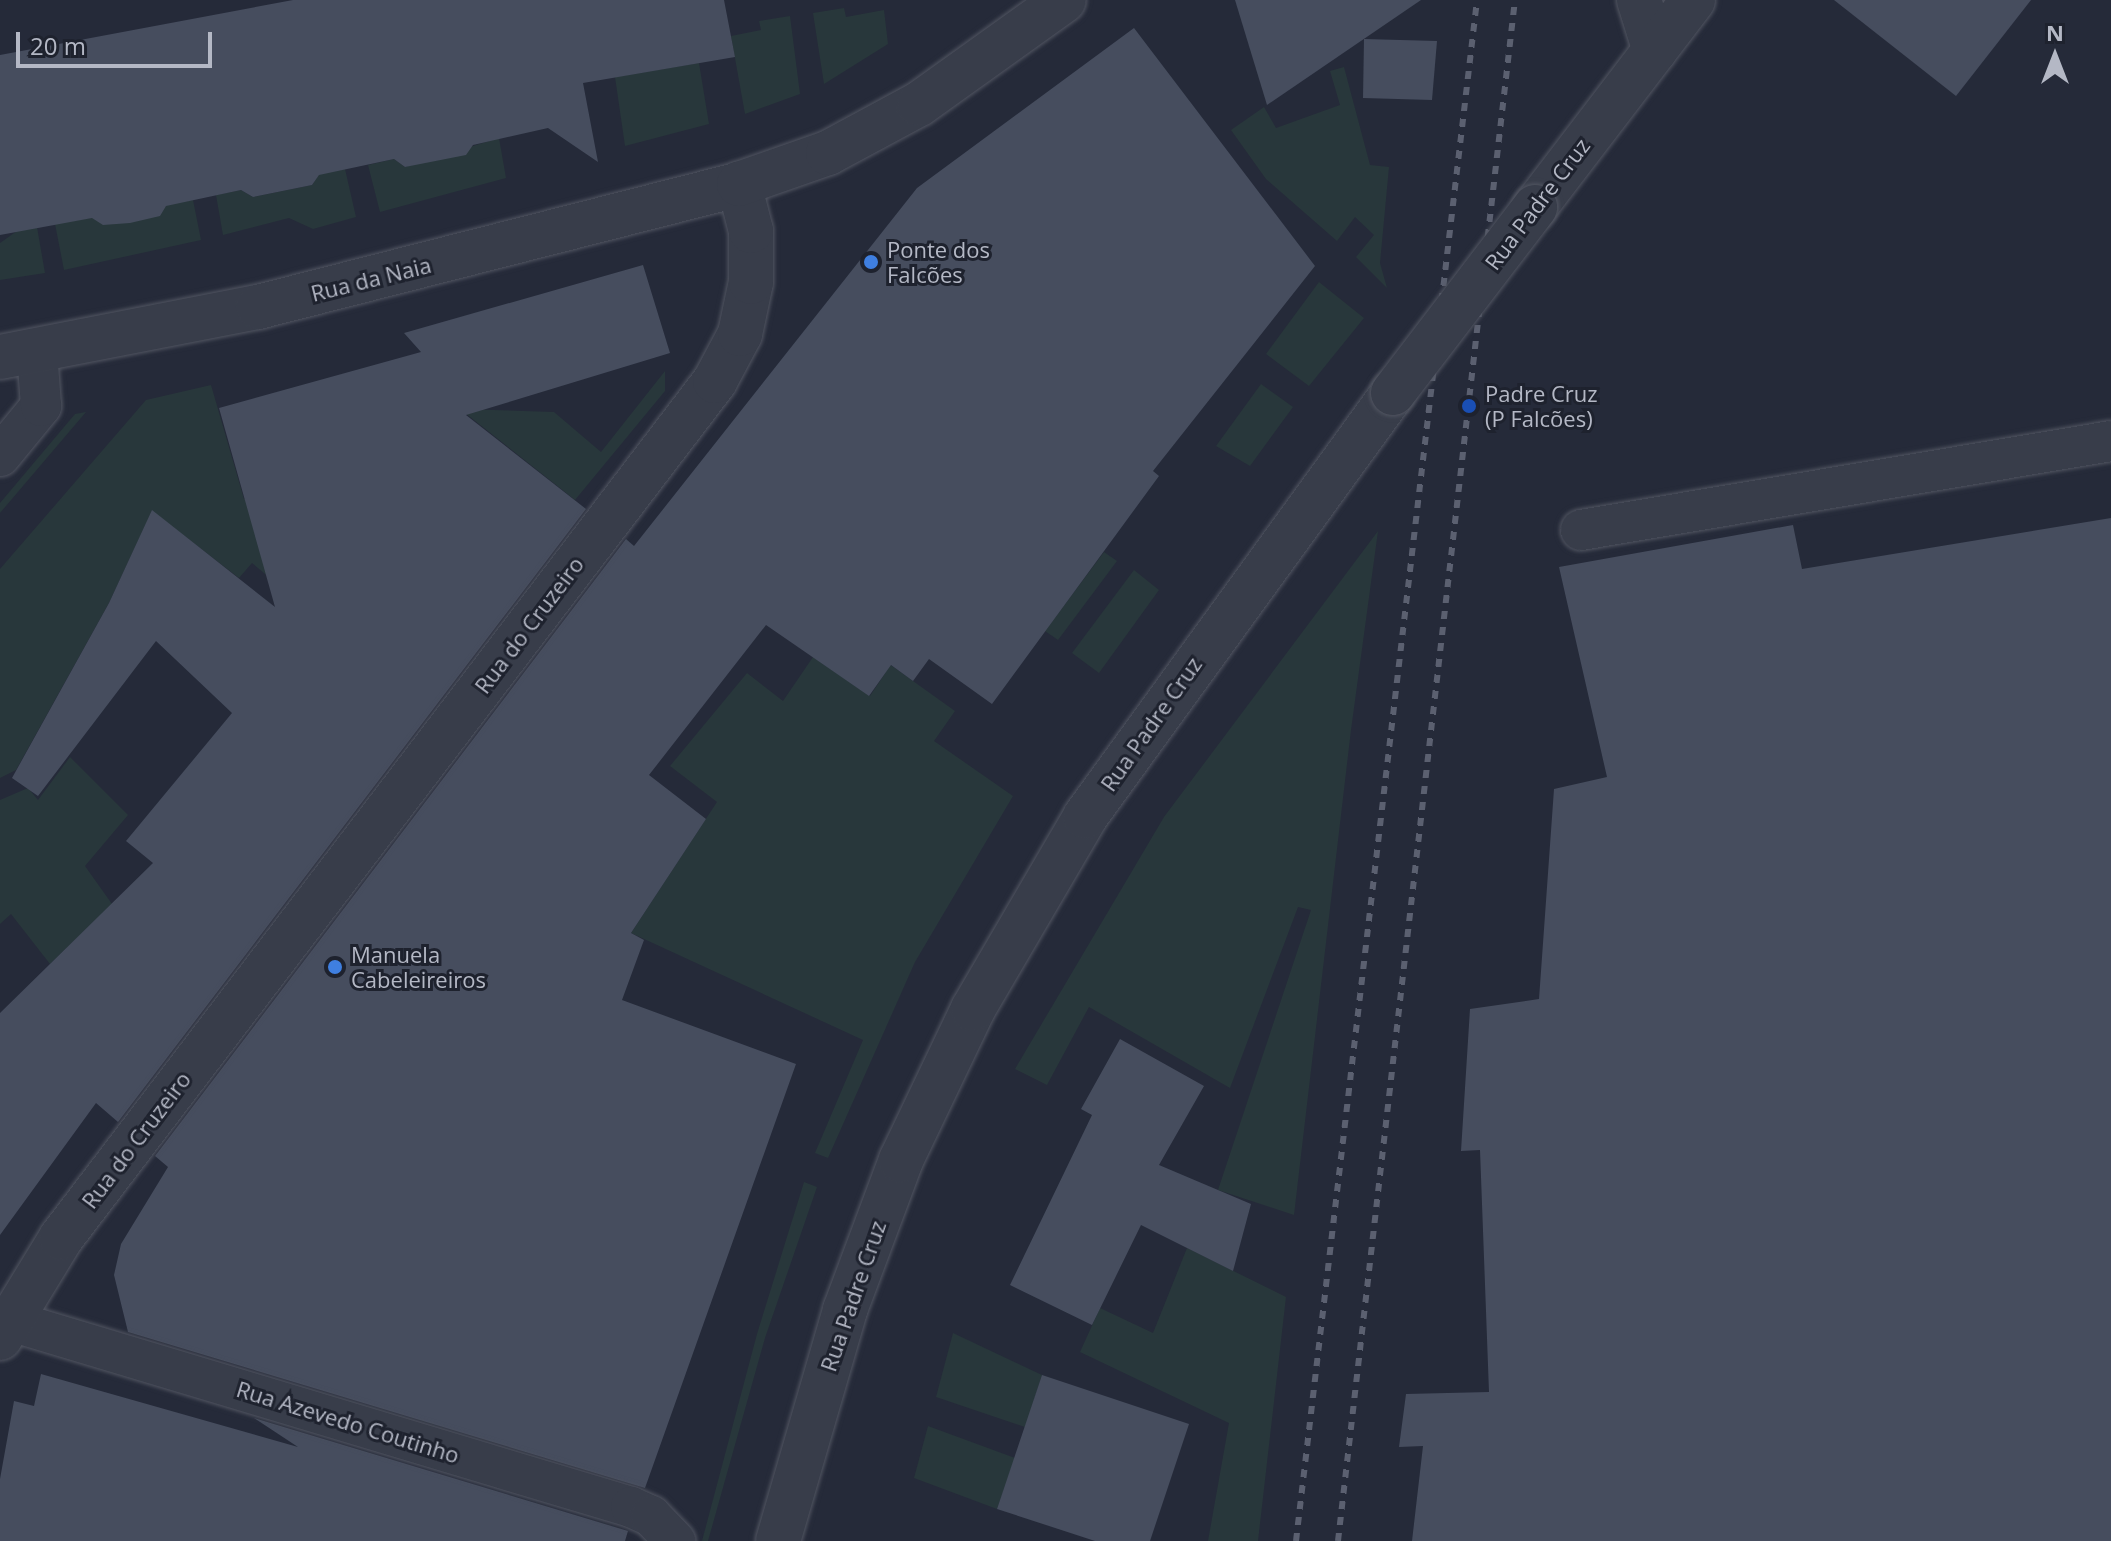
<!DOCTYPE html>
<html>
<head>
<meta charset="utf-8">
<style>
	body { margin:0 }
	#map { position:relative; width:2111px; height:1541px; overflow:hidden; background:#252a39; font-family:"Open Sans",sans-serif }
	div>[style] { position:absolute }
	.green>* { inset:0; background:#28373b }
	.building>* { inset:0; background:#464d5e }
	.roads { filter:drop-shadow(0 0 2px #515561) drop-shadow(0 0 2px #515561) }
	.service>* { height:40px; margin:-20px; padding:0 20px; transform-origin:20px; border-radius:20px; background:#383d4a }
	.minor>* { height:44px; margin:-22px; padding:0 22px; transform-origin:22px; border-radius:22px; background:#383d4a }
	.tertiary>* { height:44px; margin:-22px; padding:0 22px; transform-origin:22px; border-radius:22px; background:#383d4a }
	.rail>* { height:6px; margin-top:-3px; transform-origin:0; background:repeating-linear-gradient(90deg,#5b6070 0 8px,transparent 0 16px) }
	.bridges { filter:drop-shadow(0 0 2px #515561) drop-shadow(0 0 2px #515561) }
	.tertiary-bridge>* { height:44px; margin:-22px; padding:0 22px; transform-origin:22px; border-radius:22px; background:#383d4a }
	.dots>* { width:22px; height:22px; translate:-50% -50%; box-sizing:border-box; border:4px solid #1e222e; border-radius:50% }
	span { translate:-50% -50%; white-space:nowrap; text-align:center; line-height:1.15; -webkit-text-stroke:6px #1e222e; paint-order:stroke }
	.street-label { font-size:22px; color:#b4b8c5 }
	.poi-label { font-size:22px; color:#b4b8c5 }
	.left { translate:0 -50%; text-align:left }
	.north { position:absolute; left:2015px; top:16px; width:80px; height:80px; -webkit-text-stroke:6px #1e222e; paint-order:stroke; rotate:0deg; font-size:22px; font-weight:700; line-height:32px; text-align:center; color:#b4b8c5 }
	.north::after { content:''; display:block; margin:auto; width:28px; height:36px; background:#b4b8c5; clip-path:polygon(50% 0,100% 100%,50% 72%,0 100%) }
	.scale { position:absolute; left:16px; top:32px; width:196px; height:36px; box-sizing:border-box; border:4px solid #b4b8c5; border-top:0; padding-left:10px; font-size:24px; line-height:28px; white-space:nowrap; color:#b4b8c5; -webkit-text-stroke:6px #1e222e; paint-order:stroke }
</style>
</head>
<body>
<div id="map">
	<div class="green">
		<div style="clip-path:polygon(844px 8px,846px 17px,884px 10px,888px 44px,824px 84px,813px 13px)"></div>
		<div style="clip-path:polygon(790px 16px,800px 94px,745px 114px,731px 36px,761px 30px,759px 21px)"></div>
		<div style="clip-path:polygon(699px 63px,709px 124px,625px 146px,615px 77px)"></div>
		<div style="clip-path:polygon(1344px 67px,1370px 165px,1389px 167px,1380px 263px,1387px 288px,1356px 257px,1374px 235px,1355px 217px,1337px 241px,1266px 179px,1231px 130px,1264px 107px,1276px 128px,1340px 105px,1330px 71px)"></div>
		<div style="clip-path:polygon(499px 138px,506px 178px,380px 212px,368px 165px,394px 159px,405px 167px)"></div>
		<div style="clip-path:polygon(345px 169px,356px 217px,313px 229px,289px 218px,223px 235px,216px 195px,241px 190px,253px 197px,312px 185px,319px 174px)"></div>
		<div style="clip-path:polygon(193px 200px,201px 240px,64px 270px,55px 224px)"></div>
		<div style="clip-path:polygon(37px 227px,45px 273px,0 280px,0 243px,17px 231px)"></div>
		<div style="clip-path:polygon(1319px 282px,1364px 318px,1309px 386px,1266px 354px)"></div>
		<div style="clip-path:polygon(665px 371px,665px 391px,575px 500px,460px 409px,554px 412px,601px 452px)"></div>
		<div style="clip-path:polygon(1261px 384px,1293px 407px,1250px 466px,1216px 446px)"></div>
		<div style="clip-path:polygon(211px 385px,244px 499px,335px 474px,276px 583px,252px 563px,239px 578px,152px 511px,109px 603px,16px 770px,0 778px,0 569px,146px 400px)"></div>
		<div style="clip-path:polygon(86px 412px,0 513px,0 503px,75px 414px)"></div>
		<div style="clip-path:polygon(1378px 531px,1351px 730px,1294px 1215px,1218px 1190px,1311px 910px,1298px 907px,1230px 1088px,1089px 1007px,1047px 1085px,1015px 1069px,1164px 817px)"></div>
		<div style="clip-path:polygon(1104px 552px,1117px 561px,1058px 640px,1045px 631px)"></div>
		<div style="clip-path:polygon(1134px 570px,1159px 590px,1099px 673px,1072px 653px)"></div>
		<div style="clip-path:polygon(857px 641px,955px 711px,934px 741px,1013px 796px,915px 962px,828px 1158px,815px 1153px,863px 1040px,631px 933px,717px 802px,670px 766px,747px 673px,783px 701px,813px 657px,870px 696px,886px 672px,853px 647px)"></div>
		<div style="clip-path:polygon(70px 757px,128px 815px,85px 866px,112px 904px,50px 964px,11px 914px,0 924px,0 800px,28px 788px,38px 800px)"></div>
		<div style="clip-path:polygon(804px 1182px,817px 1187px,765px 1338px,708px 1541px,702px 1541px,757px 1334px)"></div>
		<div style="clip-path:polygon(1187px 1248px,1286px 1297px,1258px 1541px,1208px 1541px,1229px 1423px,1080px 1352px,1100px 1308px,1153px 1333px)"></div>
		<div style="clip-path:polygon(953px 1333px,1042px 1375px,1025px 1427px,936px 1397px)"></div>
		<div style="clip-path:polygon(928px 1426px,1015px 1458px,997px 1509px,914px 1478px)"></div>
	</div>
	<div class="building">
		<div style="clip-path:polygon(293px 0,724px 0,735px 57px,583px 83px,598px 162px,548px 128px,473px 145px,466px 155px,405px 167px,394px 159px,319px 175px,312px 185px,253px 197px,241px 190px,166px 206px,160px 216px,130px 223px,103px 225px,92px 218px,0 235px,0 55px)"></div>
		<div style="clip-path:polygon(1235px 0,1421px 0,1267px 105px)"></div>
		<div style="clip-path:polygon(1834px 0,2031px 0,1956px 96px)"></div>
		<div style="clip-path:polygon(1134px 28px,1315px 266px,1153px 471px,1159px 476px,992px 704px,929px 659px,913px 681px,891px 665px,869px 696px,766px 625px,649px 775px,706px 819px,631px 933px,644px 940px,622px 1000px,796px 1064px,645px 1488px,128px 1332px,114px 1275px,121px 1244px,168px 1167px,155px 1156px,626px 539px,634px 546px,917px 188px)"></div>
		<div style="clip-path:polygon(1364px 39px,1437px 41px,1432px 100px,1363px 98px)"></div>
		<div style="clip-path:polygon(643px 265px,670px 353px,466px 415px,586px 509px,118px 1122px,96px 1103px,0 1235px,0 1013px,153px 863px,126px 841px,232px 713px,156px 641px,38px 796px,12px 778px,109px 603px,152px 510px,275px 607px,219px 408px,421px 352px,404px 333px)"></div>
		<div style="clip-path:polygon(2111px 518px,2111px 1541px,1412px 1541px,1423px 1446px,1399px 1447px,1406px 1394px,1489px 1392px,1480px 1150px,1461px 1151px,1470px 1009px,1539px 999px,1554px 789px,1607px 777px,1559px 567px,1793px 525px,1802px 569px)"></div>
		<div style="clip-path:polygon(1120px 1039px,1204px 1086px,1159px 1165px,1251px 1204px,1233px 1271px,1141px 1225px,1092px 1325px,1010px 1285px,1092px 1115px,1081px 1109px)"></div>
		<div style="clip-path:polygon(41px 1374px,298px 1447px,254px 1418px,628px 1531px,625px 1541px,0 1541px,0 1479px,14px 1401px,34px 1406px)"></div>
		<div style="clip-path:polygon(1042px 1375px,1189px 1424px,1150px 1541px,1095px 1541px,997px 1509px)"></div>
	</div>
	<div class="roads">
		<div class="service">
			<div style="left:0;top:456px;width:65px;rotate:-50.6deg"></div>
			<div style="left:41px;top:406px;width:54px;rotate:-94.2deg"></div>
			<div style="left:1581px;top:530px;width:537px;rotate:-9.53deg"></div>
			<div style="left:11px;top:1321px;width:647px;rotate:16.7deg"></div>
			<div style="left:631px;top:1507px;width:22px;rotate:24deg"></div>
			<div style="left:651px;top:1516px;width:35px;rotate:46deg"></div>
		</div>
		<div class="minor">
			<div style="left:0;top:1338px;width:117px;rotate:-58.6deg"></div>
			<div style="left:61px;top:1238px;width:1078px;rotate:-52.65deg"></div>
			<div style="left:715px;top:381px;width:53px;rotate:-62deg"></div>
			<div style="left:740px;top:334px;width:53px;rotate:-78.1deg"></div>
			<div style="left:751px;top:282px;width:51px;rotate:-90deg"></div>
			<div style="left:751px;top:231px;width:49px;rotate:-104.3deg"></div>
		</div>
		<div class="tertiary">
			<div style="left:1639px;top:0;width:53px;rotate:72.6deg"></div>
			<div style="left:1535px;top:207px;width:260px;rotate:-52.6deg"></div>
			<div style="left:0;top:357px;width:263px;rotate:-11deg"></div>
			<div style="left:258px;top:307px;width:496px;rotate:-14.3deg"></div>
			<div style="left:739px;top:184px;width:94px;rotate:-19.2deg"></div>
			<div style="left:828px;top:153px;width:103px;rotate:-28.3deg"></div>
			<div style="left:919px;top:104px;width:178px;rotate:-35.6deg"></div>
			<div style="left:778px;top:1541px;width:241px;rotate:-73.8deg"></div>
			<div style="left:845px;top:1310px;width:160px;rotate:-69.5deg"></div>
			<div style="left:901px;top:1160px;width:167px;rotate:-64.5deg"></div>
			<div style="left:973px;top:1009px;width:222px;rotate:-59.7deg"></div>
			<div style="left:1085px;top:817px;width:524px;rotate:-54deg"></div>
		</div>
	</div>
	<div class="rail">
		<div style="left:1296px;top:1541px;width:1552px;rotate:-83.3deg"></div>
		<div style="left:1338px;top:1541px;width:1551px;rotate:-83.45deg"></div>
	</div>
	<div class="bridges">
		<div class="tertiary-bridge">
			<div style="left:1393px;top:393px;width:234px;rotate:-52.6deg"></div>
		</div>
	</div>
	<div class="dots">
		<div style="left:871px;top:262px;background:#3f7fe0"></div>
		<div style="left:1469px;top:406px;background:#1a4fb4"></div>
		<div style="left:335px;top:967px;background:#3f7fe0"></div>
	</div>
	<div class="street-label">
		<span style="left:1537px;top:204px;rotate:-53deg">Rua Padre Cruz</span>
		<span style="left:371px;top:279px;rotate:-14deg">Rua da Naia</span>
		<span style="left:529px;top:625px;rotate:-53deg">Rua do Cruzeiro</span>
		<span style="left:1151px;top:724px;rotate:-55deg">Rua Padre Cruz</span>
		<span style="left:136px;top:1140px;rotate:-53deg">Rua do Cruzeiro</span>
		<span style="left:853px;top:1296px;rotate:-71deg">Rua Padre Cruz</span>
		<span style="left:348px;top:1422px;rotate:17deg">Rua Azevedo Coutinho</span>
	</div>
	<div class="poi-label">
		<span class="left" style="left:887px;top:262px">Ponte dos<br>Falcões</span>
		<span class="left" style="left:1485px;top:406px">Padre Cruz<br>(P Falcões)</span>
		<span class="left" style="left:351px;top:967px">Manuela<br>Cabeleireiros</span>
	</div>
	<div class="north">N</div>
	<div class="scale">20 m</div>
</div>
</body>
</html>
